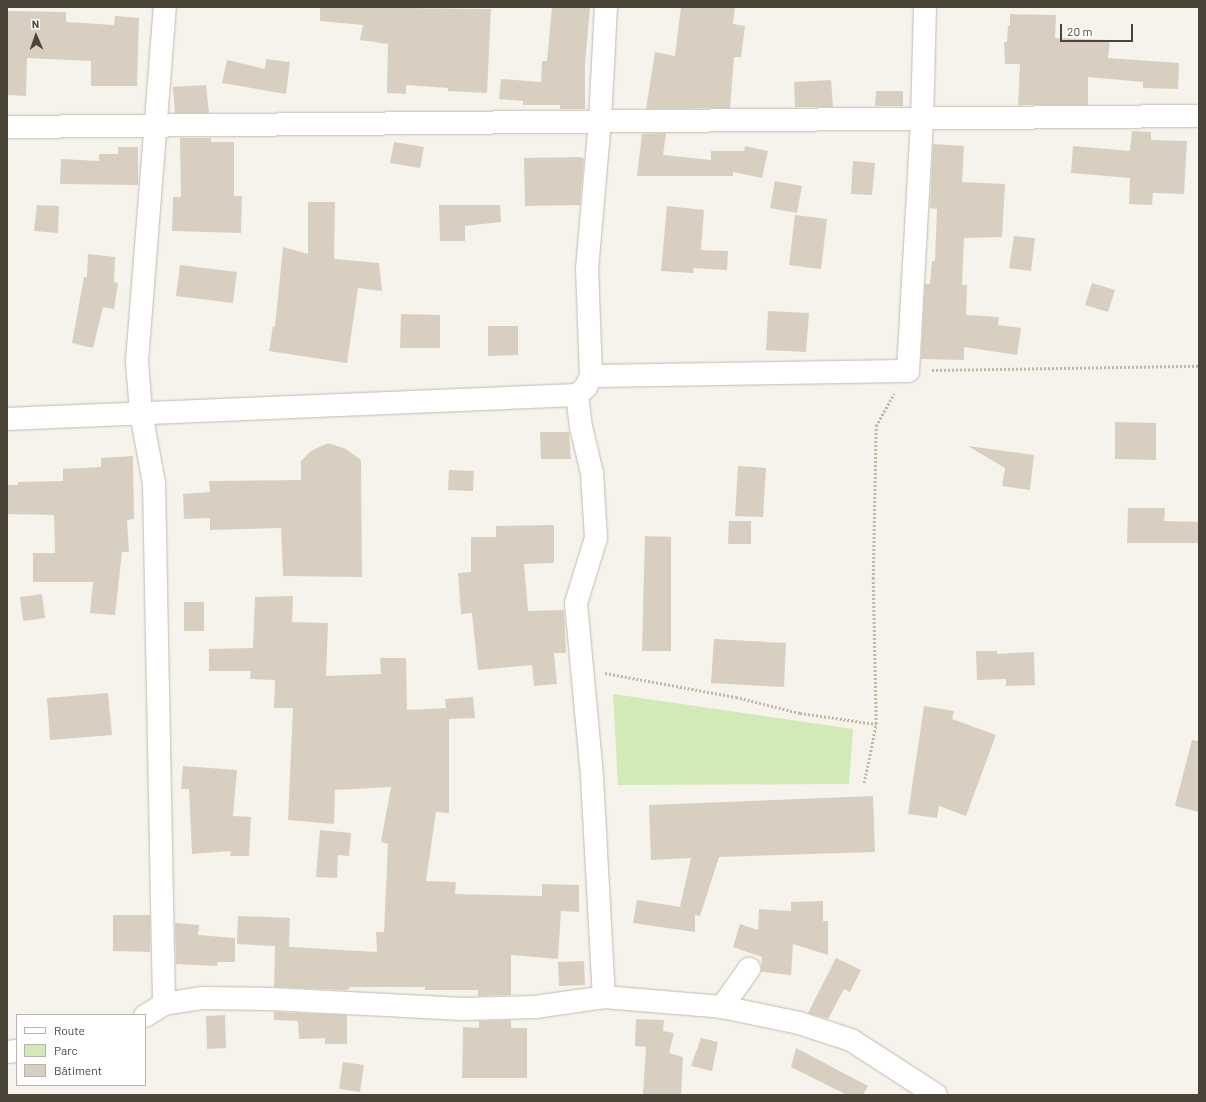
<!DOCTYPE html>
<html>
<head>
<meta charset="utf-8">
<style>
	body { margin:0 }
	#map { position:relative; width:1206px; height:1102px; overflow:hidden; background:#f6f3ec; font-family:Barlow,sans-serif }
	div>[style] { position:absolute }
	.green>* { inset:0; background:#d2eab5 }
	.building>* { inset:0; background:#d8cfc1 }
	.path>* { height:2.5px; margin-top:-1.25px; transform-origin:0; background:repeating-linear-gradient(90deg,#c4b79f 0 2px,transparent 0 4px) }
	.roads { filter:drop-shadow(0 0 1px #c2bbae) drop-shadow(0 0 1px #c2bbae) }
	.minor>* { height:22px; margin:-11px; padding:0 11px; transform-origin:11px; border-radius:11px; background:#fff }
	span { translate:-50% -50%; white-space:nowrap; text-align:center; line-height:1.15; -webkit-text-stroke:3.5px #fff; paint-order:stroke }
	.frame { position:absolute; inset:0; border:8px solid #4b4439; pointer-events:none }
	.legend { position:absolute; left:16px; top:1014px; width:130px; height:72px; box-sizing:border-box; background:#fff; border:1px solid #b7b4b0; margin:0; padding:5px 7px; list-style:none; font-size:12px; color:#4b4439 }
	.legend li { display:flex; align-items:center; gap:8px; height:20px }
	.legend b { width:20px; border:1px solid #b7b4b0 }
	.north { position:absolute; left:16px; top:16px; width:40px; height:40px; -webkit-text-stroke:3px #fff; paint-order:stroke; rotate:358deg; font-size:11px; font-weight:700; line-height:16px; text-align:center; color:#4b4439 }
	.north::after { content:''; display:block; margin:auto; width:14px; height:18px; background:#4b4439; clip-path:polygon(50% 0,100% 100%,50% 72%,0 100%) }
	.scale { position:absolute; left:1060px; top:24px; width:73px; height:18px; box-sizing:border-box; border:2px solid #4b4439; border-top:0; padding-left:5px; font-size:12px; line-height:14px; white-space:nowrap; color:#4b4439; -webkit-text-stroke:3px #fff; paint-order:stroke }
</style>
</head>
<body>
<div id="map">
	<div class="green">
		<div style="clip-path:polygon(613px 694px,853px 729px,849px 784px,618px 785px)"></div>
	</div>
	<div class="building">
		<div style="clip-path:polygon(320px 7px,491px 9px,487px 93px,448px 91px,448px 88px,406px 85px,406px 94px,387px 93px,388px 44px,360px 40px,363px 25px,320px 21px)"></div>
		<div style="clip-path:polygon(552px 7px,590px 7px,585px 65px,585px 109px,560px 109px,560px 105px,523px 105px,523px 101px,499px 99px,501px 79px,541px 82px,542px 61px,547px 61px)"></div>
		<div style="clip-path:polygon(681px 7px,735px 7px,733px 24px,745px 26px,741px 57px,734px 57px,730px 108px,646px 109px,655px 52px,675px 56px)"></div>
		<div style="clip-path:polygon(7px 11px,66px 12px,66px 22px,114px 25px,115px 16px,139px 18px,137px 86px,91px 86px,91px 61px,27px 58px,26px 96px,7px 95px)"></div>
		<div style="clip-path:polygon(1010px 14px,1056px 15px,1055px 38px,1110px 40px,1108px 58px,1179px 63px,1178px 89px,1143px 88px,1143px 82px,1088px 77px,1088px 105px,1018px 105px,1020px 64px,1005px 64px,1004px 42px,1007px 42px,1008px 26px,1010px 26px)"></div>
		<div style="clip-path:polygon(266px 59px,290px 62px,286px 94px,222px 83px,227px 60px,265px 69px)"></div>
		<div style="clip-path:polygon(831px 80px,833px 107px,795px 107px,794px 82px)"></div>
		<div style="clip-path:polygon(206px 85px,209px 113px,175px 113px,173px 87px)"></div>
		<div style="clip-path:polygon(876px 91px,903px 91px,903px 106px,875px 106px)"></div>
		<div style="clip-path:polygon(1132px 131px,1151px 132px,1151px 140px,1187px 141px,1184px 194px,1153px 193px,1152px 205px,1129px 204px,1130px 178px,1071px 173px,1073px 146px,1130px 151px)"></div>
		<div style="clip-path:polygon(666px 133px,663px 155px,711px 160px,711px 151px,744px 151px,745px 146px,768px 151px,762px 178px,733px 172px,733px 176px,637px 176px,642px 134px)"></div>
		<div style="clip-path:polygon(180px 138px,211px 138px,211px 142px,234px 142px,234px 196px,242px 196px,241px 233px,172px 231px,173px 197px,181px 197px)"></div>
		<div style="clip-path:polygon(394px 142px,424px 147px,420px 168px,390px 163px)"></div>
		<div style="clip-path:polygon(933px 144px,964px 146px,962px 182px,1005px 184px,1002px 237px,964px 238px,962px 285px,967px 285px,966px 315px,999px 317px,998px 325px,1021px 328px,1017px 355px,964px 347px,964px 360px,921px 359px,925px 284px,930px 284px,932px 261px,935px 261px,937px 209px,930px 208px)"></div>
		<div style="clip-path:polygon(118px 147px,138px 147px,138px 185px,60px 184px,61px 159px,99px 161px,99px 154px,118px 154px)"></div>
		<div style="clip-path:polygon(580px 157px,584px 159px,580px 205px,525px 206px,524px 158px)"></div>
		<div style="clip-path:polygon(853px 161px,875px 163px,872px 195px,851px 194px)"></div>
		<div style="clip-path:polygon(775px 181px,802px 186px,797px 213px,770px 208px)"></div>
		<div style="clip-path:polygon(308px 202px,335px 202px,334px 259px,379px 263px,382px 291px,358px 288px,347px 363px,269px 351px,273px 326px,275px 327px,283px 247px,308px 254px)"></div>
		<div style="clip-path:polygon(37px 205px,59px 206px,58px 233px,34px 231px)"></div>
		<div style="clip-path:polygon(439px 205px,500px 205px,501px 222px,465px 226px,465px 241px,440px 241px)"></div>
		<div style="clip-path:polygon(667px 206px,704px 210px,701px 250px,728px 251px,727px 270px,694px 268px,693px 273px,661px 271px)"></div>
		<div style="clip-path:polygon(795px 215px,827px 219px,821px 269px,789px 265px)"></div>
		<div style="clip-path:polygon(1014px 236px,1035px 238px,1031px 271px,1009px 268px)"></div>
		<div style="clip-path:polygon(88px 254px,115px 257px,114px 282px,118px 283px,114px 309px,103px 307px,93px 348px,72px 343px,84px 277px,87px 277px)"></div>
		<div style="clip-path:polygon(180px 265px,237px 272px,233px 303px,176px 296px)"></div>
		<div style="clip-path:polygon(1092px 283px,1115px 290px,1108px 312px,1085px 305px)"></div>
		<div style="clip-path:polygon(768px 311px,809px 313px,806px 352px,766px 350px)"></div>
		<div style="clip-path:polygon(401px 314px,440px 315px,440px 348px,400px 348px)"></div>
		<div style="clip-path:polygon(488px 326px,518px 326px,518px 355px,488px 356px)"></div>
		<div style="clip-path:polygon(1115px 422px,1156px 423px,1156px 460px,1115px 459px)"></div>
		<div style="clip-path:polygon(540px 432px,569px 432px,571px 459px,541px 459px)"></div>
		<div style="clip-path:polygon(328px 443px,346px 449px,361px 460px,362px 577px,283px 576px,281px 528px,210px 530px,210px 518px,184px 519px,183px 494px,210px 492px,209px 481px,301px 480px,301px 461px,311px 451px)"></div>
		<div style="clip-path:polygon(968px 446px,1034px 455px,1030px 490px,1002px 486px,1005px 468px)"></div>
		<div style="clip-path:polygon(133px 456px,134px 519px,127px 520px,129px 552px,122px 552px,115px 615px,90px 613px,93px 582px,33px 582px,33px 553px,55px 553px,54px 515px,7px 514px,7px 485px,18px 485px,18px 482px,63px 481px,63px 469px,101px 467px,101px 458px)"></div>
		<div style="clip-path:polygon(738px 466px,766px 468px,763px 517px,735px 516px)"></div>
		<div style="clip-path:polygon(449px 470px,474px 471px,473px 491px,448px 490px)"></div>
		<div style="clip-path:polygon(1128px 508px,1165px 508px,1164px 521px,1199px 522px,1199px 543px,1127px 543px)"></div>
		<div style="clip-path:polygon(729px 521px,751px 521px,751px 544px,728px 544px)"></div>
		<div style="clip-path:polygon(554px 525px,554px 563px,524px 564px,528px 611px,564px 610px,566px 653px,554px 653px,557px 684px,534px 686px,532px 665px,478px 670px,472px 613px,461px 614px,458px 573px,471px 572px,471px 537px,496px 537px,496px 526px)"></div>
		<div style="clip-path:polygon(645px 536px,671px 537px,671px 651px,642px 651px)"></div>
		<div style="clip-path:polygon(42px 594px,45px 618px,23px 621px,20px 597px)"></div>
		<div style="clip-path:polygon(293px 596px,292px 622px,328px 623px,326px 676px,381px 674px,380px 658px,406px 658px,407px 710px,446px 708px,445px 699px,473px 697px,475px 718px,449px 719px,449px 813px,436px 812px,426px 881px,456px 882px,455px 894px,542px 896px,542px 884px,579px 885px,579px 912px,561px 911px,558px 959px,511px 955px,511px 995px,478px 996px,478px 990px,425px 990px,425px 987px,350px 987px,347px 990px,274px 987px,275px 946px,377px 952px,376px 932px,384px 932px,388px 844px,381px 842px,391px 787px,335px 790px,334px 824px,288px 820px,293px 708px,274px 708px,275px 680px,250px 679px,251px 671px,209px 671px,209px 649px,253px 648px,255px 597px)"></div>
		<div style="clip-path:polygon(184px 602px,204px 602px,204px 631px,184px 631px)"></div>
		<div style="clip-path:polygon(714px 639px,786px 643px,784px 687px,711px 683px)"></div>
		<div style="clip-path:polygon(976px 651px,997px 651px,997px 654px,1034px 652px,1035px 685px,1006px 686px,1006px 679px,977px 680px)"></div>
		<div style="clip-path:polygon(108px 693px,112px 735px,50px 740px,47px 698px)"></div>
		<div style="clip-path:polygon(924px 706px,954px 711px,952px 719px,996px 735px,966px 816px,939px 806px,937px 818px,908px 814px)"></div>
		<div style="clip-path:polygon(1192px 740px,1199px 741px,1199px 812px,1175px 806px)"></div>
		<div style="clip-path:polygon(183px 766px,237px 770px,233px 816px,251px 817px,249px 856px,230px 856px,231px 851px,192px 854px,189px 789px,181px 789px)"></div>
		<div style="clip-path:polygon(873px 796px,875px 852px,719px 857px,700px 916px,695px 915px,695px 932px,633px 923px,637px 900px,680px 907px,691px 858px,651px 860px,649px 805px)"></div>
		<div style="clip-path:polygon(320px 830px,351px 833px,349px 856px,338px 855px,337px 878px,316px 877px)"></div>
		<div style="clip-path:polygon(823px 901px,823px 921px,828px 921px,828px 955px,793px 944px,791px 975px,761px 972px,762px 957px,733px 947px,740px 924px,758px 930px,759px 909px,791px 911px,791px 902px)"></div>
		<div style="clip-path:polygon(113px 915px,150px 915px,150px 952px,113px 951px)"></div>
		<div style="clip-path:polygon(238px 916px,290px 918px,289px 947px,237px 944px)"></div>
		<div style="clip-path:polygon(175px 923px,199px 925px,198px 935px,235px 938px,235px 962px,218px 962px,217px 966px,176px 964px)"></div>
		<div style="clip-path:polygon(836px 958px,861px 970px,850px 992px,844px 989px,828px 1019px,808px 1013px)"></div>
		<div style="clip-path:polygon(584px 961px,585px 985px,559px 986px,558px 962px)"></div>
		<div style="clip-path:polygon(274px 1012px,347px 1015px,347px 1044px,325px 1044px,325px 1038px,299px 1039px,298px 1021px,274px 1020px)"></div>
		<div style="clip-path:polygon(225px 1015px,226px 1048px,207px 1049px,206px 1016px)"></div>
		<div style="clip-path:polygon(636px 1019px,664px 1020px,663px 1031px,674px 1033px,669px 1053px,683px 1057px,681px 1095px,643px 1095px,646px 1047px,635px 1046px)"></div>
		<div style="clip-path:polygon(511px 1020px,511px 1028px,527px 1028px,527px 1078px,462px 1078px,463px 1027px,479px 1028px,479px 1021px)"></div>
		<div style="clip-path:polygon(701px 1038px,718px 1042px,712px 1071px,691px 1066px)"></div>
		<div style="clip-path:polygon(796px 1048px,868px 1086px,863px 1095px,847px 1095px,791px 1067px)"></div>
		<div style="clip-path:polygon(343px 1062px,364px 1065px,360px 1092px,339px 1089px)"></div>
	</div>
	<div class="path">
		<div style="left:932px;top:370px;width:267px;rotate:-0.9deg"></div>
		<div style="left:605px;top:673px;width:133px;rotate:10.4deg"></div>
		<div style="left:736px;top:697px;width:66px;rotate:14deg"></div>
		<div style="left:800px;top:713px;width:77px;rotate:8.2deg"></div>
		<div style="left:864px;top:783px;width:60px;rotate:-78.5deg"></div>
		<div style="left:876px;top:724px;width:145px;rotate:-91.2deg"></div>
		<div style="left:873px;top:579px;width:153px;rotate:-88.9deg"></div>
		<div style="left:876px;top:426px;width:37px;rotate:-61deg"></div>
	</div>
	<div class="roads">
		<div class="minor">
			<div style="left:7px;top:127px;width:1192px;rotate:-0.53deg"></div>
			<div style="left:591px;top:376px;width:107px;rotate:-92.1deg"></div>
			<div style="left:587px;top:269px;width:149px;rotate:-85deg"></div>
			<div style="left:600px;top:121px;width:114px;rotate:-87deg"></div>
			<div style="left:577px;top:395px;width:32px;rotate:83deg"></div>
			<div style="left:581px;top:427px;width:47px;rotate:76.6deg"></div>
			<div style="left:592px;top:473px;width:65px;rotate:86.5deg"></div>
			<div style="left:596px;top:538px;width:68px;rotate:107.1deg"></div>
			<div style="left:576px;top:603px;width:175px;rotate:84.7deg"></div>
			<div style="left:592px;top:777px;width:220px;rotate:86.9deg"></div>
			<div style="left:7px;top:419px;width:571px;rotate:-2.41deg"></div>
			<div style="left:577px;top:395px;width:12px;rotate:-42deg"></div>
			<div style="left:586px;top:387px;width:12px;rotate:-66deg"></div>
			<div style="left:591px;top:376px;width:317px;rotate:-0.9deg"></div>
			<div style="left:908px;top:371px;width:250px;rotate:-86.8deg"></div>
			<div style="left:922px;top:121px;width:114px;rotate:-88.5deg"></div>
			<div style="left:164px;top:1004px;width:521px;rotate:-91.1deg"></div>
			<div style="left:154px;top:483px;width:71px;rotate:-100.5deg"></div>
			<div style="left:141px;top:413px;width:52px;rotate:-94.4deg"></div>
			<div style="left:137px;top:361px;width:355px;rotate:-85.5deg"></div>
			<div style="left:722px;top:1007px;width:79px;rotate:11.7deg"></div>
			<div style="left:799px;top:1023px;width:55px;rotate:18.1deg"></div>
			<div style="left:851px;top:1040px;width:101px;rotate:32.9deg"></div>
			<div style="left:145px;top:1016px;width:22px;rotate:-32deg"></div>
			<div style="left:164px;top:1004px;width:39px;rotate:-9deg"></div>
			<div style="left:203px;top:998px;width:68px;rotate:0.8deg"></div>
			<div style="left:271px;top:999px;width:192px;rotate:3deg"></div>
			<div style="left:463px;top:1009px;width:72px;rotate:-1.6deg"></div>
			<div style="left:535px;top:1007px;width:70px;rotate:-8.2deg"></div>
			<div style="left:604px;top:997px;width:118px;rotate:4.8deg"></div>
			<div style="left:722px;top:1007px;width:47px;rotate:-54.6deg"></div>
			<div style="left:7px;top:1052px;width:10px;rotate:-6deg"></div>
		</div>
	</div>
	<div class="frame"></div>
	<ul class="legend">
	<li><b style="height:5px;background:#fff"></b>Route</li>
	<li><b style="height:11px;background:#d2eab5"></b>Parc</li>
	<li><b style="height:11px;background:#d8cfc1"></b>Bâtiment</li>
	</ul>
	<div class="north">N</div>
	<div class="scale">20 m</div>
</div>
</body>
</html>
